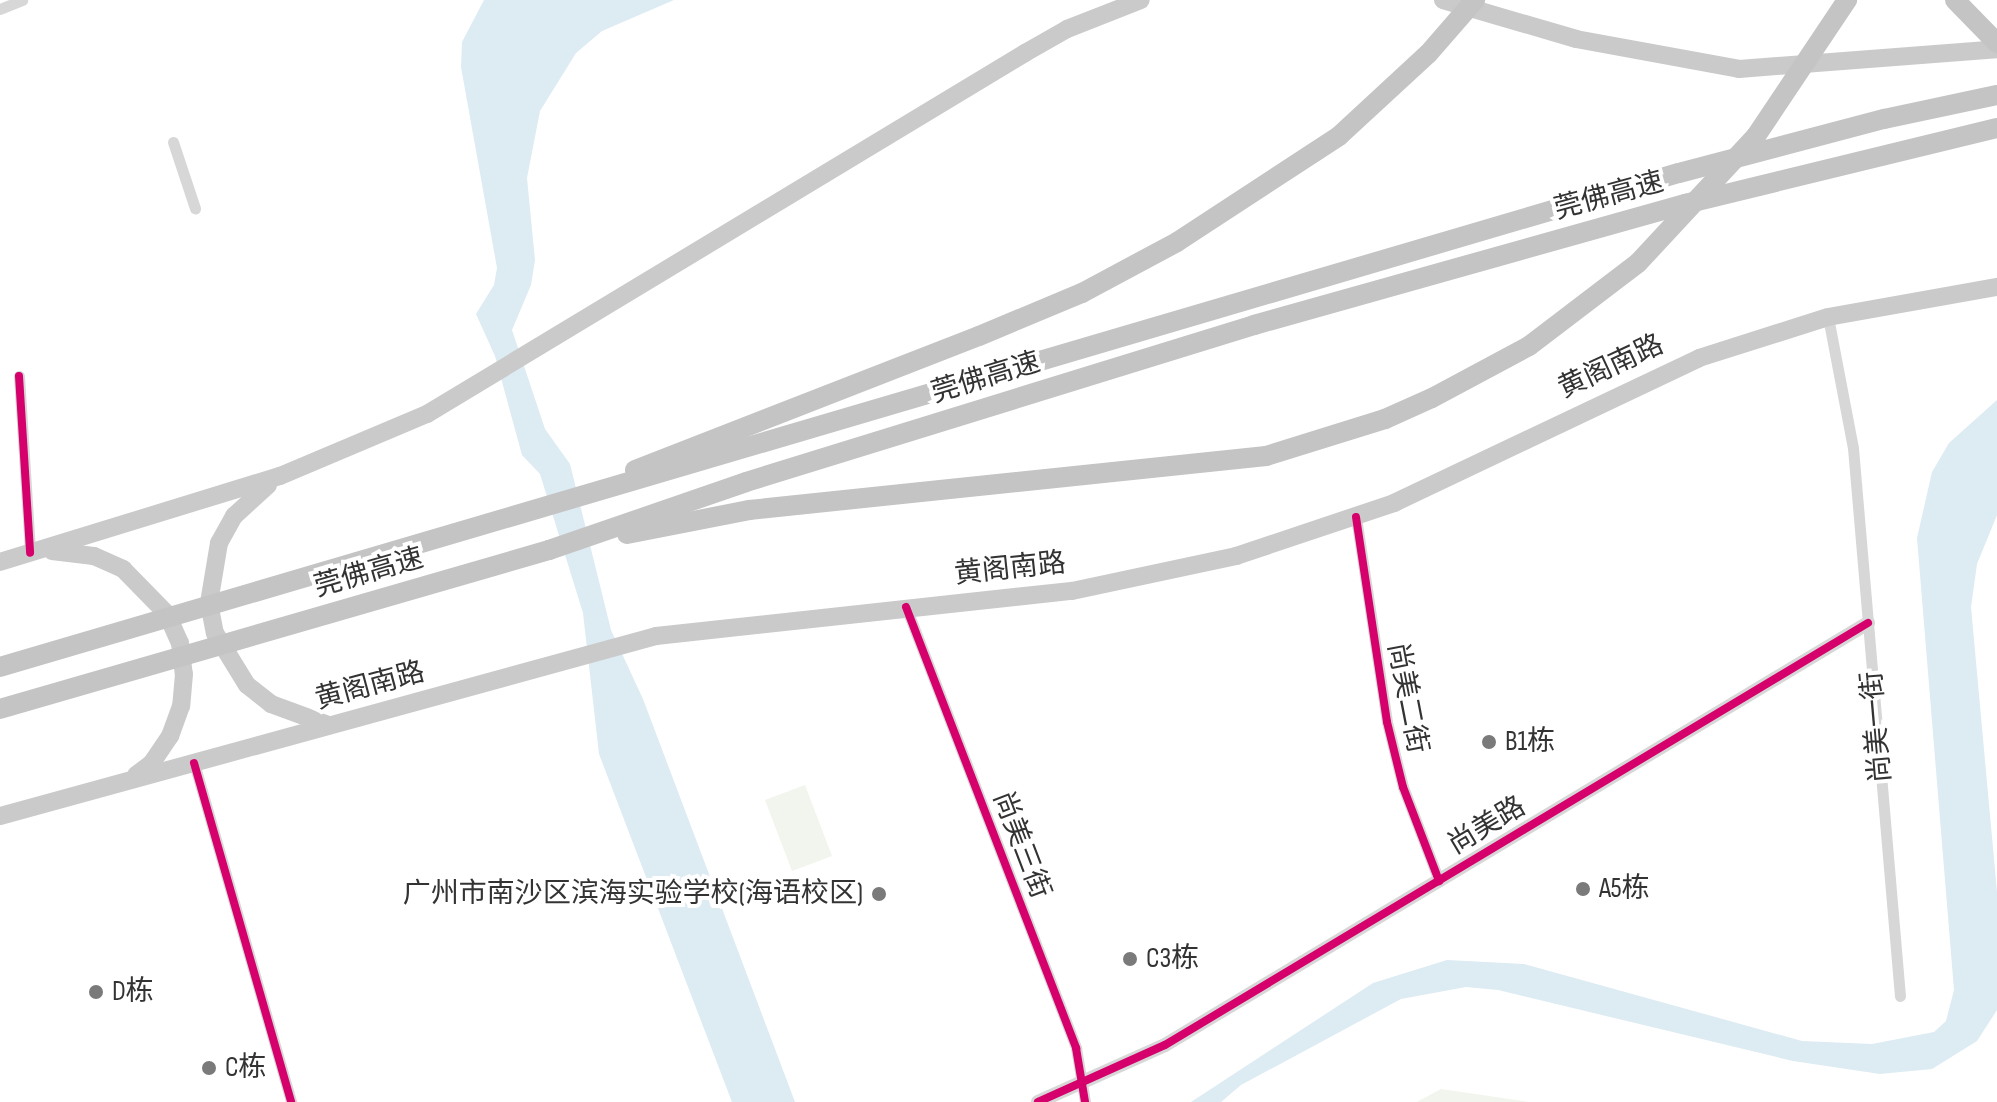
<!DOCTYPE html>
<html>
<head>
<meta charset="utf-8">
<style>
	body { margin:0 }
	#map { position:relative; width:1997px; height:1102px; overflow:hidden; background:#fff; font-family:"Sofia Sans Condensed","Noto Sans SC",sans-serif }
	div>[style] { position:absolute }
	.green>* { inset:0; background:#f1f5ed }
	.water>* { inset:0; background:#ddebf3 }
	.minor>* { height:11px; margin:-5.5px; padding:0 5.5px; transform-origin:5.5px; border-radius:5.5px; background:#d7d7d7 }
	.tertiary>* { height:14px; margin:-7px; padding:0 7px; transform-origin:7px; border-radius:7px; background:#d7d7d7 }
	.primary>* { height:18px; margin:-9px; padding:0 9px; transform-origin:9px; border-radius:9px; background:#cacaca }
	.motorway>* { height:20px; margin:-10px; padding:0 10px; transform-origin:10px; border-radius:10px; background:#c4c4c4 }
	.cycleway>* { height:8px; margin:-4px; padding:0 4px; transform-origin:4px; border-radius:4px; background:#d6006c }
	.dots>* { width:22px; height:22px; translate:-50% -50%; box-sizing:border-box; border:4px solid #fff; border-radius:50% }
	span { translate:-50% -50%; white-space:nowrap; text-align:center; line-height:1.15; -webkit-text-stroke:8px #fff; paint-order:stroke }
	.street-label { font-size:28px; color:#333 }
	.poi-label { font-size:28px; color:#333 }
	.left { translate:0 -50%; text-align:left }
	.right { translate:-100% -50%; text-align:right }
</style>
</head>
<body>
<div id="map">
	<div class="green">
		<div style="clip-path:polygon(805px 785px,832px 856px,792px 871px,765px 800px)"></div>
		<div style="clip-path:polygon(1441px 1089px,1529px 1102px,1417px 1102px)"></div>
	</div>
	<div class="water">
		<div style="clip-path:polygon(484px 0,674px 0,602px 31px,576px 53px,540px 111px,527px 178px,535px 260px,531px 285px,512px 330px,545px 429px,570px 464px,611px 630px,643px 699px,795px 1102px,732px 1102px,599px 754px,583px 613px,540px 474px,522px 455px,495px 356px,476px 314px,494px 285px,497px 268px,461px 67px,462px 42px)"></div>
		<div style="clip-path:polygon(1997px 400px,1997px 515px,1977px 564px,1971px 607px,1997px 892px,1997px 1010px,1977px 1041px,1932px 1069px,1880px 1074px,1793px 1061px,1498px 990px,1466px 987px,1401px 999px,1241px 1085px,1221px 1102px,1191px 1102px,1373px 983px,1447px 960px,1524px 964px,1802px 1041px,1872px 1044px,1934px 1032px,1946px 1021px,1954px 990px,1917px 538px,1932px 472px,1949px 443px)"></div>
	</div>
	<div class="minor">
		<div style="left:0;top:9px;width:24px;rotate:-22deg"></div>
		<div style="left:173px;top:142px;width:70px;rotate:71.6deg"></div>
		<div style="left:1828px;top:317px;width:133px;rotate:79.2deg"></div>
		<div style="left:1853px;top:448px;width:550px;rotate:85.1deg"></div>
		<div style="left:19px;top:376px;width:177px;rotate:86.4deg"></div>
		<div style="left:1356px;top:517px;width:207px;rotate:81.4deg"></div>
		<div style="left:1387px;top:722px;width:67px;rotate:76.2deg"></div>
		<div style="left:1403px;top:787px;width:101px;rotate:69deg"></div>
		<div style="left:906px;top:607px;width:473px;rotate:68.9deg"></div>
		<div style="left:1076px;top:1048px;width:55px;rotate:80.5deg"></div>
		<div style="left:194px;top:763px;width:353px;rotate:74deg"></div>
	</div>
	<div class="tertiary">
		<div style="left:1038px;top:1102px;width:139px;rotate:-24.2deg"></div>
		<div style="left:1165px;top:1045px;width:820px;rotate:-30.98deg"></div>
	</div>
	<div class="primary">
		<div style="left:1443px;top:0;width:139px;rotate:16.3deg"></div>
		<div style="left:1576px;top:39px;width:166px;rotate:10.4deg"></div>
		<div style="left:1739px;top:69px;width:259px;rotate:-4.4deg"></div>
		<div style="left:268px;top:485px;width:46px;rotate:137.6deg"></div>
		<div style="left:234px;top:516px;width:31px;rotate:119deg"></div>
		<div style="left:219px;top:543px;width:61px;rotate:99.5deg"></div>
		<div style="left:209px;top:603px;width:31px;rotate:79deg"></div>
		<div style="left:215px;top:633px;width:61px;rotate:58.4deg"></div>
		<div style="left:247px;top:685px;width:31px;rotate:38deg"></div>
		<div style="left:271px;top:704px;width:61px;rotate:20.2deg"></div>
		<div style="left:52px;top:551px;width:42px;rotate:6.8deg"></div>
		<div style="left:94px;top:556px;width:32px;rotate:24deg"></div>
		<div style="left:123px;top:569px;width:63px;rotate:45.6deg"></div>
		<div style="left:167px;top:614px;width:32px;rotate:66deg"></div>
		<div style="left:180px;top:643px;width:31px;rotate:83deg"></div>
		<div style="left:184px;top:674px;width:32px;rotate:95deg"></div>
		<div style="left:181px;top:706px;width:32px;rotate:110deg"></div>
		<div style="left:170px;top:736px;width:32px;rotate:124deg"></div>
		<div style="left:152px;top:763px;width:20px;rotate:143deg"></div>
		<div style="left:0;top:562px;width:293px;rotate:-17.1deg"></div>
		<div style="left:280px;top:476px;width:160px;rotate:-22.9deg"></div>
		<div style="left:427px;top:414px;width:699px;rotate:-31.12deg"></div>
		<div style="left:1025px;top:53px;width:48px;rotate:-29.7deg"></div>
		<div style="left:1067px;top:29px;width:79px;rotate:-21.4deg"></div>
		<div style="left:0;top:816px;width:680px;rotate:-15.34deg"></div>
		<div style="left:656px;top:636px;width:418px;rotate:-6.2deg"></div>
		<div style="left:1072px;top:591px;width:168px;rotate:-12deg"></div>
		<div style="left:1236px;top:556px;width:167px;rotate:-18.5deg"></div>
		<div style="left:1394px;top:503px;width:338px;rotate:-25.4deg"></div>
		<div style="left:1699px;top:358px;width:135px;rotate:-17.6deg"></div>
		<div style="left:1828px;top:317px;width:172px;rotate:-10.1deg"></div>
	</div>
	<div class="motorway">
		<div style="left:1955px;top:0;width:60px;rotate:45.7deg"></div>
		<div style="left:635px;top:470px;width:369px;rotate:-21.3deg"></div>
		<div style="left:979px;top:336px;width:112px;rotate:-22.7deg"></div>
		<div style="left:1082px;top:293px;width:108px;rotate:-28.2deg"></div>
		<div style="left:1177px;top:242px;width:194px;rotate:-33.2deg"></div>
		<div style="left:1339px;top:136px;width:121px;rotate:-42.7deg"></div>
		<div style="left:1428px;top:54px;width:72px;rotate:-49deg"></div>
		<div style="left:627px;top:534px;width:124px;rotate:-11.1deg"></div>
		<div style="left:749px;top:510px;width:520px;rotate:-5.96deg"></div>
		<div style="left:1266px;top:456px;width:125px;rotate:-17.3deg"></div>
		<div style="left:1385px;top:419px;width:51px;rotate:-24.1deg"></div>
		<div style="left:1432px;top:398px;width:110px;rotate:-28.2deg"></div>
		<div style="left:1529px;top:346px;width:137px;rotate:-37.3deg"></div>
		<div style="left:1638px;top:263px;width:173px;rotate:-47.1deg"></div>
		<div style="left:1756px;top:136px;width:164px;rotate:-56.2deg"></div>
		<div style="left:0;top:667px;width:1750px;rotate:-16.4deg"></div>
		<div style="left:1679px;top:173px;width:212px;rotate:-14.8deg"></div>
		<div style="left:1884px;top:119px;width:116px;rotate:-12deg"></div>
		<div style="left:0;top:709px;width:572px;rotate:-16.15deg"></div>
		<div style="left:549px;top:550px;width:208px;rotate:-19deg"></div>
		<div style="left:746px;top:482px;width:532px;rotate:-17.17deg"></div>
		<div style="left:1254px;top:325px;width:448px;rotate:-15.7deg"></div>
		<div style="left:1685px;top:204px;width:321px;rotate:-13.7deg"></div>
	</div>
	<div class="cycleway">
		<div style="left:19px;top:376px;width:177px;rotate:86.4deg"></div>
		<div style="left:1356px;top:517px;width:207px;rotate:81.4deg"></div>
		<div style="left:1387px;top:722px;width:67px;rotate:76.2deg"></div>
		<div style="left:1403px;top:787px;width:101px;rotate:69deg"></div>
		<div style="left:906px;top:607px;width:473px;rotate:68.9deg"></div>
		<div style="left:1076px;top:1048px;width:55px;rotate:80.5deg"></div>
		<div style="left:194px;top:763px;width:353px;rotate:74deg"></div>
		<div style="left:1038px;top:1102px;width:139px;rotate:-24.2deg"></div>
		<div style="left:1165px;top:1045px;width:820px;rotate:-30.98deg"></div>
	</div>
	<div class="dots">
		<div style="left:1489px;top:742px;background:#7a7a7a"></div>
		<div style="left:1583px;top:889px;background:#7a7a7a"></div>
		<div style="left:879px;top:894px;background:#7a7a7a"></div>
		<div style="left:1130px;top:959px;background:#7a7a7a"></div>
		<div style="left:96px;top:992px;background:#7a7a7a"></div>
		<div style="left:209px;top:1068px;background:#7a7a7a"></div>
	</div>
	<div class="street-label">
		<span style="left:1609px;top:196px;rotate:-15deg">莞佛高速</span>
		<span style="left:1611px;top:367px;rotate:-25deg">黄阁南路</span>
		<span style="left:986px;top:378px;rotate:-17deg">莞佛高速</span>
		<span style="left:1010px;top:569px;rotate:-6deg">黄阁南路</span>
		<span style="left:369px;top:573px;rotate:-16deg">莞佛高速</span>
		<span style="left:370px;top:686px;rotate:-15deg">黄阁南路</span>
		<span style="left:1407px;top:698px;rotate:79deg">尚美二街</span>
		<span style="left:1877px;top:727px;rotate:-95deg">尚美一街</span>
		<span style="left:1487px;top:826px;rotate:-31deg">尚美路</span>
		<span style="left:1021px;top:845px;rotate:69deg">尚美三街</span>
	</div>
	<div class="poi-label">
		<span class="left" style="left:1505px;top:742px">B1栋</span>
		<span class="left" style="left:1599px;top:889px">A5栋</span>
		<span class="right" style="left:863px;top:894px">广州市南沙区滨海实验学校(海语校区)</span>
		<span class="left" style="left:1146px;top:959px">C3栋</span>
		<span class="left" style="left:112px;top:992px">D栋</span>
		<span class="left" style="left:225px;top:1068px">C栋</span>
	</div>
</div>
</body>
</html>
